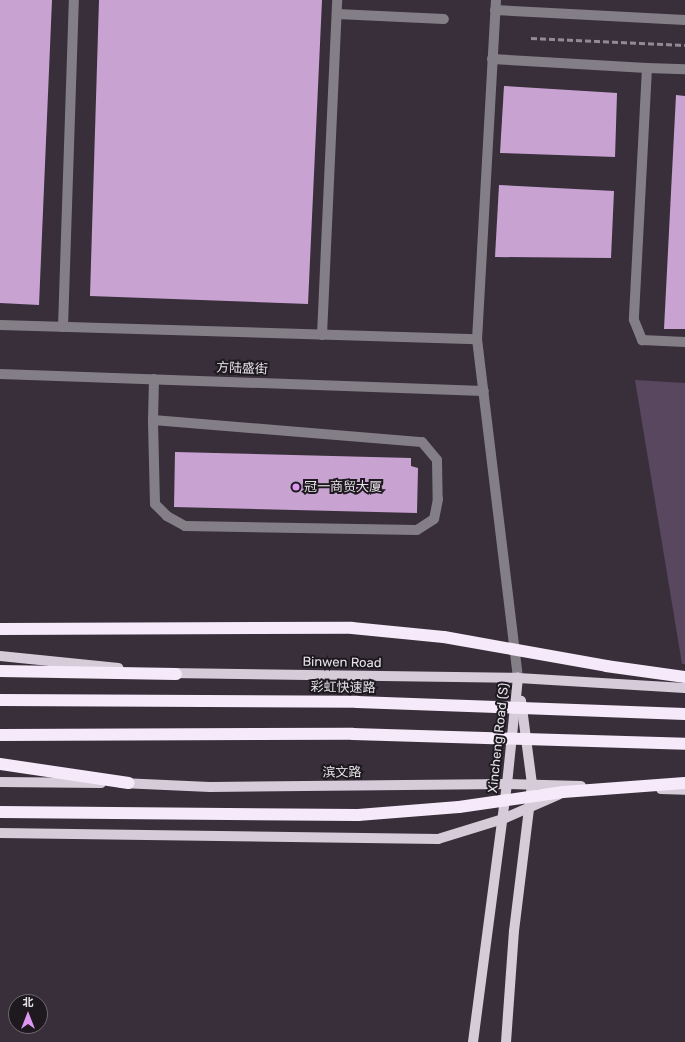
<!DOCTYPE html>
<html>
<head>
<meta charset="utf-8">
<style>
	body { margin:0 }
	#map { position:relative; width:685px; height:1042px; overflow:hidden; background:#392f3b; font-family:Rubik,"Noto Sans SC",sans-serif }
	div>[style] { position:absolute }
	.green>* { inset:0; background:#59465f }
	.building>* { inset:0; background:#c8a3d2 }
	.minor>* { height:10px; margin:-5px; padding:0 5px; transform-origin:5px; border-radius:5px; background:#847f86 }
	.major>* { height:10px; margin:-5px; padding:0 5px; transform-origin:5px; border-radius:5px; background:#d6cbd9 }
	.highway>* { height:12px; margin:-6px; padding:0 6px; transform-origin:6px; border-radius:6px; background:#f6e9f9 }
	.rail>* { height:3px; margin-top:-1.5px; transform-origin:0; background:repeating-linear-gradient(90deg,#928a94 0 6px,transparent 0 9px) }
	.highway-bridge>* { height:12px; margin:-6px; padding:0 6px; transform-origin:6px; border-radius:6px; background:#f6e9f9 }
	.dots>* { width:11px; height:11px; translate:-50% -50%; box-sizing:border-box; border:2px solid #1d191f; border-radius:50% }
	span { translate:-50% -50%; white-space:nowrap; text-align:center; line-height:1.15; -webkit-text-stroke:4px #1d191f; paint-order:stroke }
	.street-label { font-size:13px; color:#e6e0e8 }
	.poi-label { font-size:13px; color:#e6e0e8 }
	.left { translate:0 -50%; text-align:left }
	.north { position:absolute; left:8px; top:994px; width:40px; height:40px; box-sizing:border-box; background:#1d191f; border:1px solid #6d696f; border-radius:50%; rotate:0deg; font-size:11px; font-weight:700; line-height:16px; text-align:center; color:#e6e0e8 }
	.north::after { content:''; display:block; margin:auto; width:14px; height:18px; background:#de98f2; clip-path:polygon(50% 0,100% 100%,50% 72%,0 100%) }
</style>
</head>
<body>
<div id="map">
	<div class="green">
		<div style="clip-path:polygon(635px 380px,685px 383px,685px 664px,682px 664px)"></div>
	</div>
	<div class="building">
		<div style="clip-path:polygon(0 0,52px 0,39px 305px,0 303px)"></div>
		<div style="clip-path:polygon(99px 0,322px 0,308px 304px,90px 296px)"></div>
		<div style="clip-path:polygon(504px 86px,617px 93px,615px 157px,500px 153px)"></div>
		<div style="clip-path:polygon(676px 95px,685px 96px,685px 329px,664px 329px)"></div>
		<div style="clip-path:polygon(499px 185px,614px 191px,611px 258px,495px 257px)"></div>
		<div style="clip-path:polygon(175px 452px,411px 458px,411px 466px,418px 468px,417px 513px,174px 507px)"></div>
	</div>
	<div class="minor">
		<div style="left:496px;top:0;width:340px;rotate:93.2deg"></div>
		<div style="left:477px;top:339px;width:341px;rotate:83.1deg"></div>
		<div style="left:495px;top:10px;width:190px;rotate:3deg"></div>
		<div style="left:337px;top:14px;width:107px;rotate:2.7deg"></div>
		<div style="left:492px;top:59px;width:155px;rotate:3.3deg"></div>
		<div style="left:647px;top:68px;width:252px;rotate:93deg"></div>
		<div style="left:634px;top:320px;width:22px;rotate:68deg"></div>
		<div style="left:642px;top:340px;width:43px;rotate:2.7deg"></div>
		<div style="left:647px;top:68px;width:38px;rotate:2deg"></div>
		<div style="left:0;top:325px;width:477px;rotate:1.7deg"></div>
		<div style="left:63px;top:327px;width:327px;rotate:-88.1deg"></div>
		<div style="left:322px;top:335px;width:335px;rotate:-87.4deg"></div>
		<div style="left:0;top:374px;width:484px;rotate:2deg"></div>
		<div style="left:153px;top:420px;width:270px;rotate:4.7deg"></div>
		<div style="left:422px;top:442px;width:23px;rotate:50deg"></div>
		<div style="left:437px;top:460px;width:39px;rotate:89deg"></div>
		<div style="left:438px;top:499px;width:20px;rotate:101deg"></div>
		<div style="left:434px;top:519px;width:20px;rotate:147deg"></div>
		<div style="left:417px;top:530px;width:232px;rotate:-179deg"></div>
		<div style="left:185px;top:526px;width:21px;rotate:-151deg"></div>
		<div style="left:167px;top:516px;width:17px;rotate:-135deg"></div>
		<div style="left:155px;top:504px;width:84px;rotate:-91.4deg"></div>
		<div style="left:153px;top:420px;width:41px;rotate:-88.6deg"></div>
	</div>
	<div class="major">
		<div style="left:0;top:656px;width:119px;rotate:5.8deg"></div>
		<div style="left:169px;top:673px;width:349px;rotate:0.8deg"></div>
		<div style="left:518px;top:678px;width:167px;rotate:3.4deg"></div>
		<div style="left:0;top:782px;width:101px;rotate:0.6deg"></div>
		<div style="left:121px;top:783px;width:89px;rotate:2.6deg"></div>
		<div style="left:210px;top:787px;width:297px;rotate:-0.6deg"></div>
		<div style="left:507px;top:784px;width:74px;rotate:1.5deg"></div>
		<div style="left:661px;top:789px;width:24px;rotate:2deg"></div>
		<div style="left:0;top:833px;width:438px;rotate:0.8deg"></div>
		<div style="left:438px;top:839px;width:68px;rotate:-17.1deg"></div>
		<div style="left:503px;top:819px;width:60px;rotate:-23.6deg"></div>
		<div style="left:473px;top:1042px;width:260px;rotate:-82.5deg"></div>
		<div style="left:507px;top:784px;width:107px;rotate:-84.1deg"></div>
		<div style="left:506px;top:1042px;width:111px;rotate:-85.9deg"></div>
		<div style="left:514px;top:931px;width:148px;rotate:-83deg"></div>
		<div style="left:532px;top:784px;width:84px;rotate:-97.5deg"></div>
	</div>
	<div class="highway">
		<div style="left:0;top:671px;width:176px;rotate:1deg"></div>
		<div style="left:0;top:764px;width:130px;rotate:8.4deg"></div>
	</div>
	<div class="rail">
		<div style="left:531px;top:38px;width:154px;rotate:2.6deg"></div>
	</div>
	<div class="highway-bridge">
		<div style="left:0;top:629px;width:352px;rotate:-0.2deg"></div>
		<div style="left:352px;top:628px;width:92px;rotate:5.6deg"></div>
		<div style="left:444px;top:637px;width:165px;rotate:10.1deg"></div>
		<div style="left:606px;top:666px;width:80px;rotate:7.9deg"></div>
		<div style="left:0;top:700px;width:357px;rotate:0.3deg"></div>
		<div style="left:357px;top:702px;width:328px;rotate:2.1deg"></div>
		<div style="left:0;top:735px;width:353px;rotate:-0.2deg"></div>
		<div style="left:353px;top:734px;width:332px;rotate:1.7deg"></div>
		<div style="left:0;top:812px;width:358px;rotate:0.5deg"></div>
		<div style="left:358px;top:815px;width:101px;rotate:-4.5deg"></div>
		<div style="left:459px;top:807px;width:105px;rotate:-8.2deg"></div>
		<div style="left:563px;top:792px;width:122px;rotate:-4.2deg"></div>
	</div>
	<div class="dots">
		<div style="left:296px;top:487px;background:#de98f2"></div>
	</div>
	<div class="street-label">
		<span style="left:242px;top:369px;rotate:2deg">方陆盛街</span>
		<span style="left:342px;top:663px;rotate:1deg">Binwen Road</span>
		<span style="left:343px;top:688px;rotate:1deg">彩虹快速路</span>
		<span style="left:499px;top:738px;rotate:-84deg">Xincheng Road (S)</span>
		<span style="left:342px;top:773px;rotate:-1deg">滨文路</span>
	</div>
	<div class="poi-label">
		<span class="left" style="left:304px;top:487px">冠一商贸大厦</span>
	</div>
	<div class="north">北</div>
</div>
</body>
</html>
